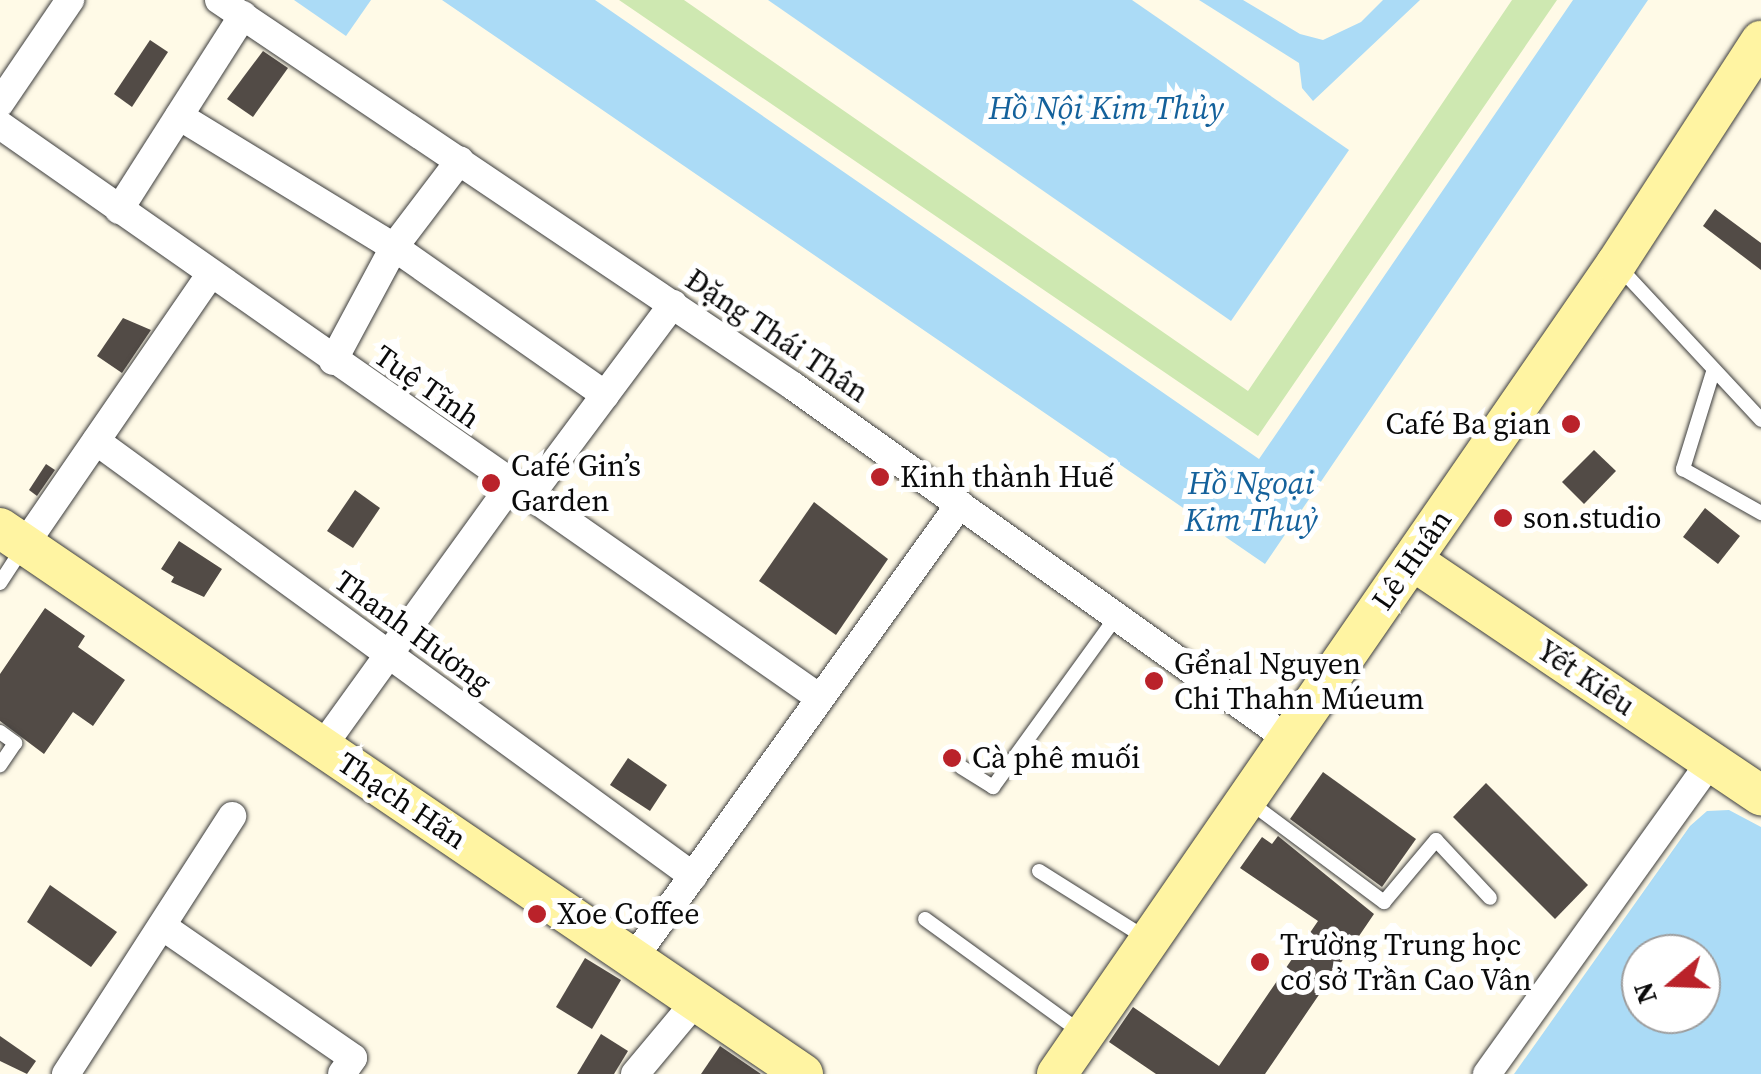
<!DOCTYPE html>
<html>
<head>
<meta charset="utf-8">
<style>
	body { margin:0 }
	#map { position:relative; width:1761px; height:1074px; overflow:hidden; background:#fffae7; font-family:"Source Serif 4",serif }
	div>[style] { position:absolute }
	.green>* { inset:0; background:#cee8b1 }
	.water>* { inset:0; background:#abdbf6 }
	.building>* { inset:0; background:#524b46 }
	.roads { filter:drop-shadow(0 0 2px #3d3d3d) drop-shadow(0 0 2px #3d3d3d) }
	.lane>* { height:14px; margin:-7px; padding:0 7px; transform-origin:7px; border-radius:7px; background:#fff }
	.street>* { height:28px; margin:-14px; padding:0 14px; transform-origin:14px; border-radius:14px; background:#fff }
	.secondary>* { height:40px; margin:-20px; padding:0 20px; transform-origin:20px; border-radius:20px; background:#fff4a2 }
	.dots>* { width:28px; height:28px; translate:-50% -50%; box-sizing:border-box; border:5px solid #fff; border-radius:50% }
	span { translate:-50% -50%; white-space:nowrap; text-align:center; line-height:1.15; -webkit-text-stroke:10px #fff; paint-order:stroke }
	.street-label { font-size:30px; color:#0a0a0a }
	.poi-label { font-size:30px; color:#0a0a0a }
	.right { translate:-100% -50%; text-align:right }
	.left { translate:0 -50%; text-align:left }
	.water-label { font-size:32px; color:#14619b; font-style:italic }
	.north { position:absolute; left:1621px; top:934px; width:100px; height:100px; box-sizing:border-box; background:#fff; border:2px solid #9d9d9d; border-radius:50%; rotate:251deg; font-size:28px; font-weight:700; line-height:40px; text-align:center; color:#0a0a0a }
	.north::after { content:''; display:block; margin:auto; width:35px; height:45px; background:#ba222a; clip-path:polygon(50% 0,100% 100%,50% 72%,0 100%) }
</style>
</head>
<body>
<div id="map">
	<div class="green">
		<div style="clip-path:polygon(619px 0,684px 0,1248px 391px,1512px 0,1557px 0,1258px 436px)"></div>
	</div>
	<div class="water">
		<div style="clip-path:polygon(294px 0,371px 0,346px 36px)"></div>
		<div style="clip-path:polygon(442px 0,595px 0,1259px 459px,1573px 0,1648px 0,1265px 564px)"></div>
		<div style="clip-path:polygon(768px 0,1132px 0,1349px 150px,1231px 321px)"></div>
		<div style="clip-path:polygon(1199px 0,1243px 0,1300px 34px,1323px 40px,1361px 22px,1383px 0,1420px 0,1313px 101px,1302px 88px,1299px 63px)"></div>
		<div style="clip-path:polygon(evenodd,1729px 810px,1761px 827px,1761px 1074px,1514px 1074px,1690px 826px,1707px 811px,1729px 810px,1641px 954px,1701px 954px,1701px 1014px,1641px 1014px,1641px 954px)"></div>
	</div>
	<div class="building">
		<div style="clip-path:polygon(150px 40px,168px 52px,132px 107px,114px 94px)"></div>
		<div style="clip-path:polygon(263px 51px,288px 68px,253px 117px,227px 99px)"></div>
		<div style="clip-path:polygon(1715px 209px,1761px 243px,1761px 270px,1703px 226px)"></div>
		<div style="clip-path:polygon(123px 318px,151px 330px,122px 373px,97px 356px)"></div>
		<div style="clip-path:polygon(1594px 450px,1616px 471px,1584px 504px,1562px 482px)"></div>
		<div style="clip-path:polygon(46px 464px,55px 470px,37px 496px,29px 490px)"></div>
		<div style="clip-path:polygon(355px 490px,380px 508px,353px 548px,327px 531px)"></div>
		<div style="clip-path:polygon(814px 502px,888px 559px,836px 635px,759px 581px)"></div>
		<div style="clip-path:polygon(1705px 508px,1740px 536px,1718px 564px,1683px 537px)"></div>
		<div style="clip-path:polygon(179px 541px,222px 569px,204px 597px,171px 582px,174px 577px,161px 569px)"></div>
		<div style="clip-path:polygon(45px 608px,85px 636px,78px 647px,125px 680px,93px 726px,73px 712px,44px 754px,0 721px,0 674px)"></div>
		<div style="clip-path:polygon(628px 758px,667px 785px,650px 811px,610px 785px)"></div>
		<div style="clip-path:polygon(1323px 772px,1416px 839px,1382px 887px,1290px 819px)"></div>
		<div style="clip-path:polygon(1486px 783px,1588px 885px,1555px 919px,1453px 817px)"></div>
		<div style="clip-path:polygon(1278px 836px,1374px 914px,1265px 1074px,1156px 1074px,1109px 1042px,1133px 1007px,1219px 1066px,1318px 921px,1240px 868px,1262px 837px,1272px 844px)"></div>
		<div style="clip-path:polygon(50px 885px,117px 932px,91px 967px,27px 922px)"></div>
		<div style="clip-path:polygon(585px 958px,621px 980px,592px 1029px,556px 1007px)"></div>
		<div style="clip-path:polygon(601px 1034px,628px 1051px,614px 1074px,577px 1074px)"></div>
		<div style="clip-path:polygon(0 1036px,36px 1061px,27px 1074px,0 1061px)"></div>
		<div style="clip-path:polygon(720px 1046px,761px 1074px,701px 1074px)"></div>
	</div>
	<div class="roads">
		<div class="lane">
			<div style="left:1619px;top:267px;width:209px;rotate:47.1deg"></div>
			<div style="left:1713px;top:372px;width:102px;rotate:107.2deg"></div>
			<div style="left:1683px;top:469px;width:90px;rotate:29.4deg"></div>
			<div style="left:0;top:583px;width:44px;rotate:-57deg"></div>
			<div style="left:0;top:732px;width:19px;rotate:36deg"></div>
			<div style="left:15px;top:743px;width:27px;rotate:124deg"></div>
			<div style="left:961px;top:767px;width:38px;rotate:32deg"></div>
			<div style="left:993px;top:787px;width:211px;rotate:-54.1deg"></div>
			<div style="left:1247px;top:800px;width:171px;rotate:36.7deg"></div>
			<div style="left:1384px;top:902px;width:81px;rotate:-50deg"></div>
			<div style="left:1436px;top:840px;width:79px;rotate:47deg"></div>
			<div style="left:1039px;top:871px;width:130px;rotate:32.1deg"></div>
			<div style="left:925px;top:919px;width:194px;rotate:36deg"></div>
		</div>
		<div class="street">
			<div style="left:219px;top:0;width:692px;rotate:33.92deg"></div>
			<div style="left:793px;top:386px;width:608px;rotate:35.49deg"></div>
			<div style="left:0;top:103px;width:125px;rotate:-55.8deg"></div>
			<div style="left:179px;top:116px;width:252px;rotate:31.4deg"></div>
			<div style="left:394px;top:247px;width:258px;rotate:35deg"></div>
			<div style="left:0;top:125px;width:1000px;rotate:34.95deg"></div>
			<div style="left:119px;top:210px;width:231px;rotate:-57.5deg"></div>
			<div style="left:333px;top:361px;width:129px;rotate:-61.8deg"></div>
			<div style="left:394px;top:247px;width:109px;rotate:-52.8deg"></div>
			<div style="left:96px;top:441px;width:739px;rotate:36.08deg"></div>
			<div style="left:529px;top:497px;width:241px;rotate:-53.3deg"></div>
			<div style="left:25px;top:544px;width:326px;rotate:-55.5deg"></div>
			<div style="left:322px;top:747px;width:323px;rotate:-54.2deg"></div>
			<div style="left:162px;top:926px;width:232px;rotate:34.6deg"></div>
			<div style="left:353px;top:1058px;width:19px;rotate:125deg"></div>
			<div style="left:636px;top:955px;width:555px;rotate:-54.31deg"></div>
			<div style="left:66px;top:1074px;width:307px;rotate:-57.2deg"></div>
			<div style="left:635px;top:1074px;width:95px;rotate:-50.1deg"></div>
			<div style="left:1487px;top:1074px;width:383px;rotate:-54.4deg"></div>
		</div>
		<div class="secondary">
			<div style="left:0;top:528px;width:971px;rotate:34.21deg"></div>
			<div style="left:1412px;top:560px;width:421px;rotate:34deg"></div>
			<div style="left:1057px;top:1074px;width:984px;rotate:-55.39deg"></div>
			<div style="left:1616px;top:264px;width:266px;rotate:-57deg"></div>
		</div>
	</div>
	<div class="dots">
		<div style="left:1571px;top:424px;background:#ba222a"></div>
		<div style="left:880px;top:477px;background:#ba222a"></div>
		<div style="left:491px;top:483px;background:#ba222a"></div>
		<div style="left:1503px;top:518px;background:#ba222a"></div>
		<div style="left:1154px;top:681px;background:#ba222a"></div>
		<div style="left:952px;top:758px;background:#ba222a"></div>
		<div style="left:537px;top:914px;background:#ba222a"></div>
		<div style="left:1260px;top:962px;background:#ba222a"></div>
	</div>
	<div class="street-label">
		<span style="left:777px;top:336px;rotate:34deg">Đặng Thái Thân</span>
		<span style="left:427px;top:387px;rotate:35deg">Tuệ Tĩnh</span>
		<span style="left:1412px;top:560px;rotate:-55deg">Lê Huân</span>
		<span style="left:413px;top:632px;rotate:36deg">Thanh Hương</span>
		<span style="left:1586px;top:678px;rotate:34deg">Yết Kiêu</span>
		<span style="left:402px;top:801px;rotate:34deg">Thạch Hãn</span>
	</div>
	<div class="poi-label">
		<span class="right" style="left:1551px;top:424px">Café Ba gian</span>
		<span class="left" style="left:511px;top:483px">Café Gin’s<br>Garden</span>
		<span class="left" style="left:900px;top:477px">Kinh thành Huế</span>
		<span class="left" style="left:1523px;top:518px">son.studio</span>
		<span class="left" style="left:1174px;top:681px">Gểnal Nguyen<br>Chi Thahn Múeum</span>
		<span class="left" style="left:972px;top:758px">Cà phê muối</span>
		<span class="left" style="left:557px;top:914px">Xoe Coffee</span>
		<span class="left" style="left:1280px;top:962px">Trường Trung học<br>cơ sở Trần Cao Vân</span>
	</div>
	<div class="water-label">
		<span style="left:1106px;top:108px">Hồ Nội Kim Thủy</span>
		<span style="left:1251px;top:502px">Hồ Ngoại<br>Kim Thuỷ</span>
	</div>
	<div class="north">N</div>
</div>
</body>
</html>
